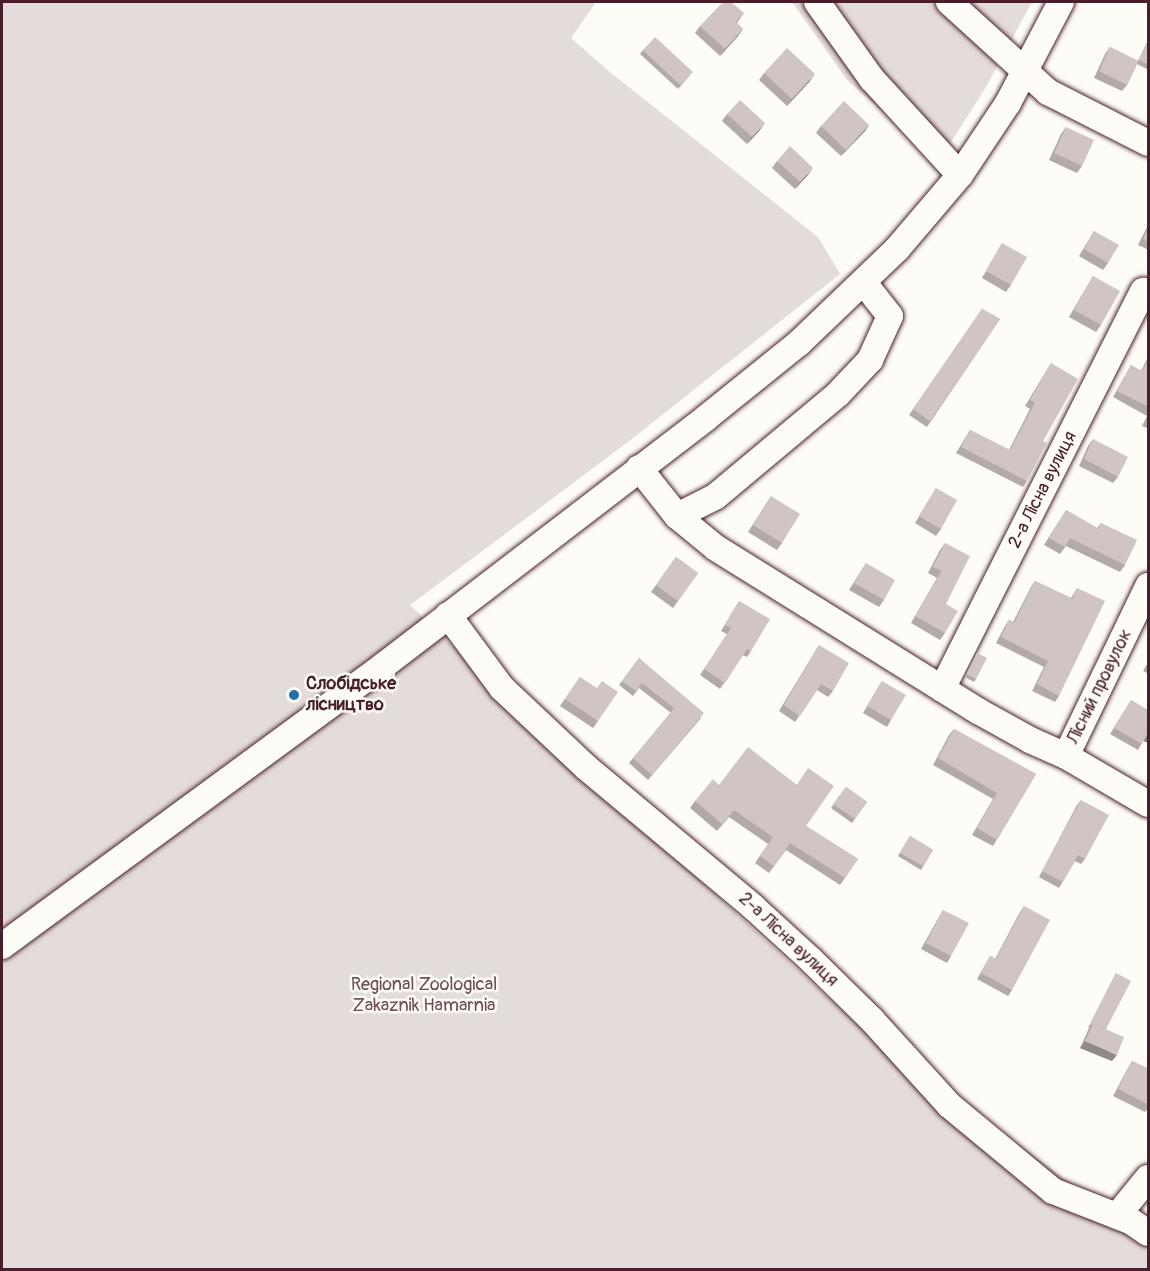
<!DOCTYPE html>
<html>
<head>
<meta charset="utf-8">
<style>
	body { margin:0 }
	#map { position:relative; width:1150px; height:1271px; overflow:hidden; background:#fdfcf7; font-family:Pangolin,sans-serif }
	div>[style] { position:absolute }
	.green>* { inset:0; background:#e3dcda }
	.roads { filter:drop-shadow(0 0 2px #4a1f2b) drop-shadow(0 0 2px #4a1f2b) }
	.minor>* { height:26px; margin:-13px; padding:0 13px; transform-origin:13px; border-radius:13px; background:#fdfcf7 }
	.wall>* { inset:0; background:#b3a9a9 }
	.shaded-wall>* { inset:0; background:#928a89 }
	.building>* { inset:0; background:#d0c5c4 }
	.dots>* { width:16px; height:16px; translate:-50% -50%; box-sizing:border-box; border:3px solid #fdfcf7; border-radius:50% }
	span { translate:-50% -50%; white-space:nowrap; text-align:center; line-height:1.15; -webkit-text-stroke:5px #fdfcf7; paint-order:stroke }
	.street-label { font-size:18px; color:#4a1f2b }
	.poi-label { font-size:18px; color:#4a1f2b; font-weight:700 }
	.left { translate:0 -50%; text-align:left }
	.park-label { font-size:18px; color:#704e57 }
	.frame { position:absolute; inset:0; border:3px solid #4a1f2b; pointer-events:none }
</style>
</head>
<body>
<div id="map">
	<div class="green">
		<div style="clip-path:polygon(2px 2px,596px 2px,571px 38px,611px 73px,818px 237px,840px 274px,624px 445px,410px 605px,663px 846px,884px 1049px,1148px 1238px,1148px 1269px,2px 1270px)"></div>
		<div style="clip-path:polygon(792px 2px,1032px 2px,986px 87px,939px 161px,847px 80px)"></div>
	</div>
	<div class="roads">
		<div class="minor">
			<div style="left:817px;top:2px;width:95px;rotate:54.5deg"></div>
			<div style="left:872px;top:79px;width:130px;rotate:47.5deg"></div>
			<div style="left:949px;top:2px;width:134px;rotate:42.3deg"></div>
			<div style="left:1048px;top:92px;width:112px;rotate:27deg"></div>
			<div style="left:639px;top:468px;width:61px;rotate:51.6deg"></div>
			<div style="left:677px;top:516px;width:50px;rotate:39.4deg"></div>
			<div style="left:716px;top:548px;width:309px;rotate:31.9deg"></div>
			<div style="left:978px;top:711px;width:60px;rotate:29.1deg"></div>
			<div style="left:1030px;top:740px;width:39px;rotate:24deg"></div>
			<div style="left:1066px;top:756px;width:95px;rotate:30.3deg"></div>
			<div style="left:677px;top:516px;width:42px;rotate:-26.6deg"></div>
			<div style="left:715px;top:497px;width:160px;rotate:-39.9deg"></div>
			<div style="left:838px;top:394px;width:47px;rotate:-46.7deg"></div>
			<div style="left:870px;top:360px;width:48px;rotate:-65.6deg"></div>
			<div style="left:890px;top:316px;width:42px;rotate:-128.2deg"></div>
			<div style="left:448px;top:615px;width:91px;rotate:53.5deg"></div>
			<div style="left:502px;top:688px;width:117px;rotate:43.3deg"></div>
			<div style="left:587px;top:768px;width:217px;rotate:39.9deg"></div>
			<div style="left:753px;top:907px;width:79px;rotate:42.4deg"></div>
			<div style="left:811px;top:960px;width:86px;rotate:44.5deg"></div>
			<div style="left:872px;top:1020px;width:115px;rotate:47.8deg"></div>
			<div style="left:949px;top:1105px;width:135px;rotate:39.6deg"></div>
			<div style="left:1053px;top:1191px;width:85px;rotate:21.4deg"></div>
			<div style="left:1132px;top:1222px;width:19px;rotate:35deg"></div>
			<div style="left:942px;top:689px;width:446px;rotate:-63.2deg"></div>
			<div style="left:1066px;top:756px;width:189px;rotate:-64.2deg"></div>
			<div style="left:2px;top:946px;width:473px;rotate:-36.3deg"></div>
			<div style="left:383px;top:666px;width:407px;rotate:-37.5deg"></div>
			<div style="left:706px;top:418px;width:119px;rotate:-38.9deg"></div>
			<div style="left:799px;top:343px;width:136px;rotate:-43.8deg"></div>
			<div style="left:897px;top:249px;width:97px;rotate:-49.6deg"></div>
			<div style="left:960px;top:175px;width:87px;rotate:-56.3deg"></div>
			<div style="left:1008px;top:103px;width:114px;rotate:-62.3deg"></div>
			<div style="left:1117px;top:1216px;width:49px;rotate:-50.8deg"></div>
		</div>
	</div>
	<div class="wall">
		<div style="clip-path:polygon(744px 13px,737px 23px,743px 29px,738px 36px,720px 56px,695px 33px,700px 26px)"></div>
		<div style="clip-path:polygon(1149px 38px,1149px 70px,1137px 64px,1127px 85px,1122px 91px,1094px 78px,1105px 54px,1110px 47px,1138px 61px)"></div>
		<div style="clip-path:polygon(643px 50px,690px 75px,678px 89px,640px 54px)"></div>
		<div style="clip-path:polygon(764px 73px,810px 81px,787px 106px,759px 80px)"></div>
		<div style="clip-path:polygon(727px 114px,760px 130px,747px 144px,722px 121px)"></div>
		<div style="clip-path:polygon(869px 125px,865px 131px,841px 156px,816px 133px,821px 126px)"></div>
		<div style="clip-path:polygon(1066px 127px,1082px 166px,1077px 173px,1049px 160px,1061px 134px)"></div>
		<div style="clip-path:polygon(777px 161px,808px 175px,795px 189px,772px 168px)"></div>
		<div style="clip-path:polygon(1149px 223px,1149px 250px,1138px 245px)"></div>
		<div style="clip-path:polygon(1094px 231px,1108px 263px,1103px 270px,1079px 256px)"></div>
		<div style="clip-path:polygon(1002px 243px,1011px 285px,1006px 292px,982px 278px)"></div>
		<div style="clip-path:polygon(1093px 276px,1101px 325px,1096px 332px,1069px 317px)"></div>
		<div style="clip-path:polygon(982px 309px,1000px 319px,927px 427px,909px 415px)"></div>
		<div style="clip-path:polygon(1149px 355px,1149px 429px,1142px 426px,1147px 416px,1113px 397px,1131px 365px,1141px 371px)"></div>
		<div style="clip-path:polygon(1051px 363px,1043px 441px,1027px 481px,1023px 487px,956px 453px,970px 430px,1009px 450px,1030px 409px,1025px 406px)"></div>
		<div style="clip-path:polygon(1093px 439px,1118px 477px,1113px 483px,1079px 466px,1088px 446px)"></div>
		<div style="clip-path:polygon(936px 488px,941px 529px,936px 536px,915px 523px)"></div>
		<div style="clip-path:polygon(771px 496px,782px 543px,777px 550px,748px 532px)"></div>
		<div style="clip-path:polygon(1066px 510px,1097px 528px,1101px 523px,1125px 565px,1120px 572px,1066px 546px,1060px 554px,1044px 545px)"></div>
		<div style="clip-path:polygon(945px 543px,946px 604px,945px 633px,940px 640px,911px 623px,937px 578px,928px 573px,940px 550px)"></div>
		<div style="clip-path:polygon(676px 557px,698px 573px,673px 608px,651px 592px)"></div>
		<div style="clip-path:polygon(866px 563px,884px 600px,879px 607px,849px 590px)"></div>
		<div style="clip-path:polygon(1035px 581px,1071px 598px,1077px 588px,1059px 696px,1055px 702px,1032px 691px,1044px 667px,996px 643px,1005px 626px,1009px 620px,1013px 622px,1031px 587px)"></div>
		<div style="clip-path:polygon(739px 601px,751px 651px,747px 657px,743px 655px,720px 689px,700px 675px,727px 634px,721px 631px)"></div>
		<div style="clip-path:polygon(819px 645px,833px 691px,828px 697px,817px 690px,795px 722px,779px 711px)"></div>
		<div style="clip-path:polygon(977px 653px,976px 679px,974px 682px,965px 677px)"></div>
		<div style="clip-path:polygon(639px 658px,701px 718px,648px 780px,629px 763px,671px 713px,639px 688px,633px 696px,619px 685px)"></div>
		<div style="clip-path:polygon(1149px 661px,1149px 674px,1143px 671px)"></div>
		<div style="clip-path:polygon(580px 677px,598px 721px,593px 728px,560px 706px)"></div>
		<div style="clip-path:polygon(882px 681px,891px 720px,887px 727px,863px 713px)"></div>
		<div style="clip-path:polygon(1131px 700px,1149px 711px,1149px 743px,1143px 741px,1138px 750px,1110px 734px)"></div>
		<div style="clip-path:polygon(954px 729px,1036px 774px,993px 846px,972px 835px,993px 799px,933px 765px,949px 735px)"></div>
		<div style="clip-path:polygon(719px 785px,806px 826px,858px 859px,840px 885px,786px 850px,769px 873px,755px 863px,768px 844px,729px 817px,717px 831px,690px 808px,695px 801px)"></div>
		<div style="clip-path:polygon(846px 787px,867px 802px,852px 823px,831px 808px)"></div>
		<div style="clip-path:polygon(1081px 800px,1085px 859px,1081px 864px,1075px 861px,1059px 888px,1039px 877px,1077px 805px)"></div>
		<div style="clip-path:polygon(910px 836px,933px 850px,921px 870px,898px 856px)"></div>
		<div style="clip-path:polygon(1024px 906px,1012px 990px,1008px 996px,977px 979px,990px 956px,995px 959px,1020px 912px)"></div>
		<div style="clip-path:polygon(943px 910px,951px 956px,947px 963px,921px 949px,939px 917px)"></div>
		<div style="clip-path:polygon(1116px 973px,1106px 1029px,1112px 1061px,1080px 1048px,1089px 1028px,1088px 1028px)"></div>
		<div style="clip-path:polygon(1132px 1061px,1149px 1069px,1149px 1107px,1145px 1112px,1113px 1096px,1128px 1068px)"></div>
	</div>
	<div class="shaded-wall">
		<div style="clip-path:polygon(743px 29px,738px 36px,720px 56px,725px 49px)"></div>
		<div style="clip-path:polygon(815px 74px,810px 81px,787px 106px,792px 99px)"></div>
		<div style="clip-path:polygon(765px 123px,760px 130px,747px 144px,752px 137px)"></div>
		<div style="clip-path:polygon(869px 125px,865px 131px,841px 156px,846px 150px)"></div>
		<div style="clip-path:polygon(813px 168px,808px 175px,795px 189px,800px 182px)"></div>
		<div style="clip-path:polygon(1147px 735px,1149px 736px,1149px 743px,1143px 741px)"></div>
		<div style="clip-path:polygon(1085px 1041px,1117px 1055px,1112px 1061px,1080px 1048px)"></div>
	</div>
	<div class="building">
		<div style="clip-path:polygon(723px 2px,731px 2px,744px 13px,736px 22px,743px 29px,725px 49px,700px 26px)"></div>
		<div style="clip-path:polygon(655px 37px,693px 72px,680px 85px,643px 50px)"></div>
		<div style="clip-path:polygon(1149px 39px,1149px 65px,1139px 60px)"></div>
		<div style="clip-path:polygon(1110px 47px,1138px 61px,1127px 85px,1099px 71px)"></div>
		<div style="clip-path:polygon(787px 48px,815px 74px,792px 99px,764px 73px)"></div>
		<div style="clip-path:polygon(740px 100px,765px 123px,752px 137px,727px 114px)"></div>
		<div style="clip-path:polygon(844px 101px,869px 125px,846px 150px,821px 126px)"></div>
		<div style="clip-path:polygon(1066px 127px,1094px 140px,1082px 166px,1054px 153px)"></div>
		<div style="clip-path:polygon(790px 146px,813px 168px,800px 182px,777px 161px)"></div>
		<div style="clip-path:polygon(1149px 226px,1149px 242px,1143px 239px)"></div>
		<div style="clip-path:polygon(1094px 231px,1119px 245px,1108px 263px,1084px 249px)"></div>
		<div style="clip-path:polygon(1002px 243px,1027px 257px,1011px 285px,986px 271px)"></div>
		<div style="clip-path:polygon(1093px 276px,1120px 291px,1101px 325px,1074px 310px)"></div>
		<div style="clip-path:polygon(982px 309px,1000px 319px,930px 421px,913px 409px)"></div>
		<div style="clip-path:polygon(1149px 358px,1149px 407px,1117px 391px,1131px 365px,1142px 371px)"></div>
		<div style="clip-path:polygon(1051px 363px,1078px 379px,1043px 441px,1047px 443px,1027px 481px,961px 447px,970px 430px,1010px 450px,1035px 403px,1030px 400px)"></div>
		<div style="clip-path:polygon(1093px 439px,1128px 457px,1118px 477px,1084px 459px)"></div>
		<div style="clip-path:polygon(936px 488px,957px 500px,941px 529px,919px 516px)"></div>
		<div style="clip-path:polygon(771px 496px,800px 514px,782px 543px,753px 525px)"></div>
		<div style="clip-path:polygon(1066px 510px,1098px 529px,1101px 523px,1137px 540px,1125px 565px,1070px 538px,1065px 547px,1049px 538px)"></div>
		<div style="clip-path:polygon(945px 543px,970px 556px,946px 604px,958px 611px,945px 633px,915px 616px,942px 571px,933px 567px)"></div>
		<div style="clip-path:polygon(676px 557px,698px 573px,678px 601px,656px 585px)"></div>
		<div style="clip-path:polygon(866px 563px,895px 580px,884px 600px,854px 583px)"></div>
		<div style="clip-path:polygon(1035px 581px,1072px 599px,1077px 588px,1105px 601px,1059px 696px,1037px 684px,1048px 661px,1001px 637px,1009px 620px,1014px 623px)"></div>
		<div style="clip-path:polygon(739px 601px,770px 619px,751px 651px,747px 649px,725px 683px,704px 669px,731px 628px,725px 625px)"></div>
		<div style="clip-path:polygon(819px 645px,849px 663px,833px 691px,821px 684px,800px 716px,784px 705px)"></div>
		<div style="clip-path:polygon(977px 653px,987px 658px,976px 679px,967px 674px)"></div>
		<div style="clip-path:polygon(639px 658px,704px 713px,652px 775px,633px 758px,674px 708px,642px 683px,636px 691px,622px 681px)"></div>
		<div style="clip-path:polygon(580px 677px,597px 688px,602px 681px,618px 692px,598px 721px,565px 699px)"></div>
		<div style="clip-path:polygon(882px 681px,906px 695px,891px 720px,867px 706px)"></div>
		<div style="clip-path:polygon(1131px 700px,1149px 711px,1149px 736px,1147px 735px,1142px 744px,1114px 728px)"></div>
		<div style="clip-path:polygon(954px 729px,1036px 774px,997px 840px,977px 828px,997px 793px,938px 758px)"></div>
		<div style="clip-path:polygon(748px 747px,797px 785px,808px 768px,834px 786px,806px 826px,858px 859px,845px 878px,790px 843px,774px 866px,760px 856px,773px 837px,734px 810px,722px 824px,695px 801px,713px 779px,719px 785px)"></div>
		<div style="clip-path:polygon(846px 787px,867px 802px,855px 819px,833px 804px)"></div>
		<div style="clip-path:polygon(1081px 800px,1109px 815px,1085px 859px,1078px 855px,1063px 882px,1042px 871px)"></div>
		<div style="clip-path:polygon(910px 836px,933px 850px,923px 866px,900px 853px)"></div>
		<div style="clip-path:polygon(1024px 906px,1050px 920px,1012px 990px,981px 973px,990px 956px,996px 959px)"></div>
		<div style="clip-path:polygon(943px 910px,969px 923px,951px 956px,926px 943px)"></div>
		<div style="clip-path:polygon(1116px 973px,1131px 981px,1106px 1029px,1093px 1024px,1092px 1025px,1090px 1024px)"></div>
		<div style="clip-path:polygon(1093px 1024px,1124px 1037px,1117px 1055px,1085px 1041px)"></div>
		<div style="clip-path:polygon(1132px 1061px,1149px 1069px,1149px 1105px,1118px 1089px)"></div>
	</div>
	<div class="dots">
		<div style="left:294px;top:695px;background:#1f6fb2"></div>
	</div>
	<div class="street-label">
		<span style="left:1043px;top:490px;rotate:-63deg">2-а Лісна вулиця</span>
		<span style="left:1100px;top:687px;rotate:-64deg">Лісний провулок</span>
		<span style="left:788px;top:940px;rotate:43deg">2-а Лісна вулиця</span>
	</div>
	<div class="poi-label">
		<span class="left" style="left:306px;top:695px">Слобідське<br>лісництво</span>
	</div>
	<div class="park-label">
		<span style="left:424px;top:996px">Regional Zoological<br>Zakaznik Hamarnia</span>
	</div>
	<div class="frame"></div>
</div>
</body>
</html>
